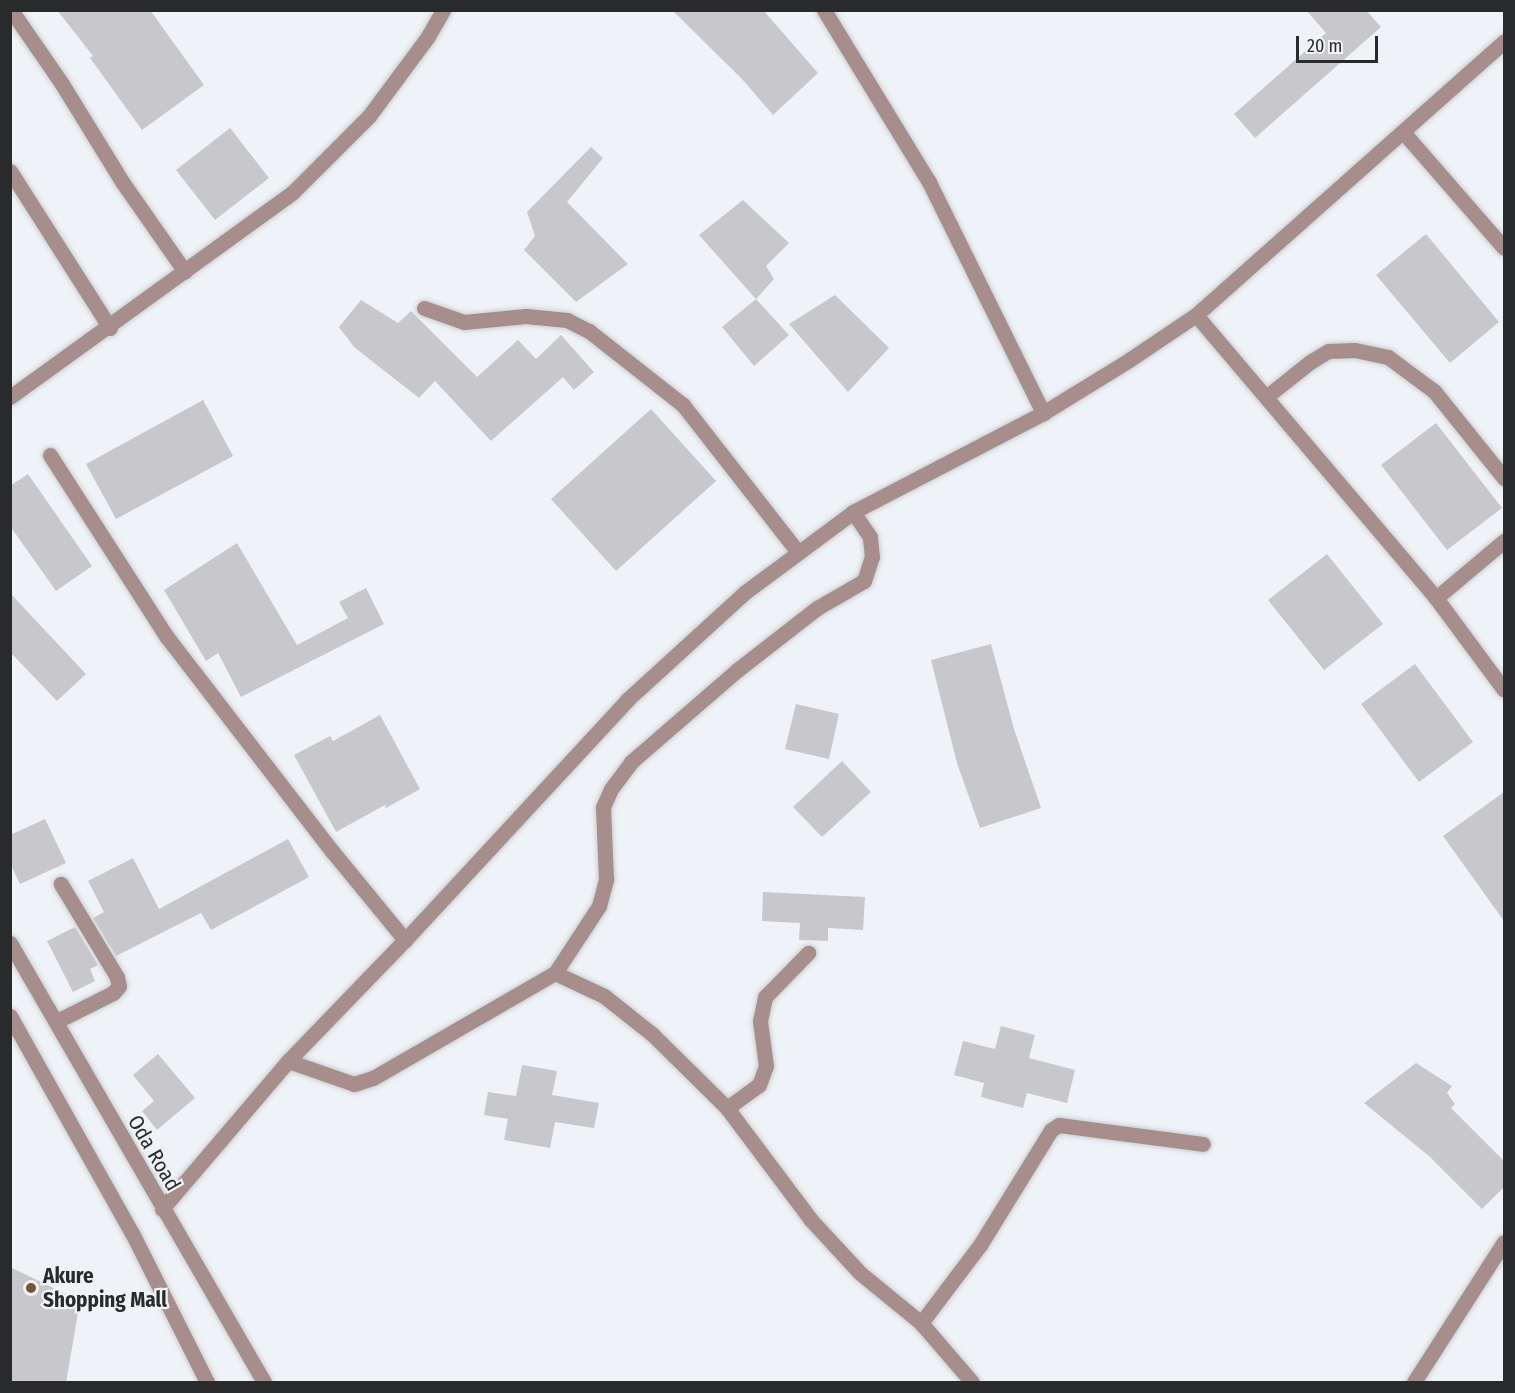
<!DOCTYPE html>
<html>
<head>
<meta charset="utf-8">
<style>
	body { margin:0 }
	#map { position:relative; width:1515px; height:1393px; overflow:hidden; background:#eff2f6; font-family:"Fira Sans Condensed",sans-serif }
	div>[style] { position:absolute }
	.building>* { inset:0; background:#c8c8cc }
	.roads { filter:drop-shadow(0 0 2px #cbced1) drop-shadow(0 0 2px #cbced1) }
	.minor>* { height:15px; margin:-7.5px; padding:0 7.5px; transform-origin:7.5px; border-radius:7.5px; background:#a78d8c }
	.dots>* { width:16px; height:16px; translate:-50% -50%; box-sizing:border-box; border:3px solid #eff2f6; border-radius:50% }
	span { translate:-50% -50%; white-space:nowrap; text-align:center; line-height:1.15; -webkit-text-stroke:4.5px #eff2f6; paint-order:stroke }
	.street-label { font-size:21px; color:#292a2b }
	.poi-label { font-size:21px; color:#292a2b; font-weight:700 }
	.left { translate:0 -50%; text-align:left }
	.frame { position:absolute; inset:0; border:12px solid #292a2b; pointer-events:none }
	.scale { position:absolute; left:1296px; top:36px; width:82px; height:27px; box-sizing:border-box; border:3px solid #292a2b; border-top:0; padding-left:8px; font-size:18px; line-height:21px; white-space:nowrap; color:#292a2b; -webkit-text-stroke:4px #eff2f6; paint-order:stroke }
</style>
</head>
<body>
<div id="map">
	<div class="building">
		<div style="clip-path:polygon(57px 10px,150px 10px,204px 85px,142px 130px,90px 58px,93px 56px)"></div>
		<div style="clip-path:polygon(672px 10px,763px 10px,818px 73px,773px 115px,742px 79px)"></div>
		<div style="clip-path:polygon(1306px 10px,1366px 10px,1381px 27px,1255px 138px,1234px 114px,1326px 33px)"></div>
		<div style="clip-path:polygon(230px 128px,269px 178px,215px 220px,176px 170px)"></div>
		<div style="clip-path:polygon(591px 147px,603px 158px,567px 202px,628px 264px,576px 302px,524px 250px,535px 236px,527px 212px)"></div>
		<div style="clip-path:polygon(743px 200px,789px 243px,766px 266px,774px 279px,756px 299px,699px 235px)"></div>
		<div style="clip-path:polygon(1426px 234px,1499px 322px,1450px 363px,1376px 275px)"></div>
		<div style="clip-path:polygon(835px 295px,889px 348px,848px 392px,789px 324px)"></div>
		<div style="clip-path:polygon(756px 299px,789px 335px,754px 366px,722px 327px)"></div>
		<div style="clip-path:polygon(361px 300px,398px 323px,411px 311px,477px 377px,518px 340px,536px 359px,561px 335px,594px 372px,574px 390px,563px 377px,491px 441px,435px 381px,419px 398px,354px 347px,339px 327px)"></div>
		<div style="clip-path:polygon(203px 400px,233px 456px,116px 519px,86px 464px)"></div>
		<div style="clip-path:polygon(651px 409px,716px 481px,616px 571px,551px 499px)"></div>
		<div style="clip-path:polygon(1436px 423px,1502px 508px,1447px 550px,1381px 465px)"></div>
		<div style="clip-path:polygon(28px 474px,92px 566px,56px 591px,10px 526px,10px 486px)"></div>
		<div style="clip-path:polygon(237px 543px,297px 645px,348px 618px,339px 602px,366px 588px,384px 624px,241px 697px,218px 653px,206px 661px,164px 590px)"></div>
		<div style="clip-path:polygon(1327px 554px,1383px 624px,1324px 670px,1268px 600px)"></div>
		<div style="clip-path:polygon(10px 593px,86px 674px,57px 701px,10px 652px)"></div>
		<div style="clip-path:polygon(991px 644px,1014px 729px,1041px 808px,980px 828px,957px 763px,931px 660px)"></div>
		<div style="clip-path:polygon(1415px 664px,1473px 742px,1419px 782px,1361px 704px)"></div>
		<div style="clip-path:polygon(796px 704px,839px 714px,829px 759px,785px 749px)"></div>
		<div style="clip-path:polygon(380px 715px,420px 789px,386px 808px,385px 805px,336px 832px,294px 755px,330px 736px,333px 741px)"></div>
		<div style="clip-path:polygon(842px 761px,871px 792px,822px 837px,793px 807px)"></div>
		<div style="clip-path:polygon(1504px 792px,1504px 921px,1443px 836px)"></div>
		<div style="clip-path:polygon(45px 819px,66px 863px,20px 884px,10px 863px,10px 835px)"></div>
		<div style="clip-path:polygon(288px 839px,309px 877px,211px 930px,201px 913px,116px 956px,93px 918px,104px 912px,88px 881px,133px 858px,159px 909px)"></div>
		<div style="clip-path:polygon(763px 892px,865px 897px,863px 930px,828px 928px,828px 941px,799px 940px,800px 923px,762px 921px)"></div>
		<div style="clip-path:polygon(75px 927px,98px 965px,90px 969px,95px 981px,73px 992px,47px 941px)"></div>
		<div style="clip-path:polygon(1001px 1026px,1035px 1035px,1029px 1058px,1075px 1070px,1067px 1103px,1027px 1093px,1023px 1108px,981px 1097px,984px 1083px,954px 1075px,963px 1041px,995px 1049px)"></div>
		<div style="clip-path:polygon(158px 1054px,195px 1098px,157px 1130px,142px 1111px,154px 1101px,133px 1075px)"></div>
		<div style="clip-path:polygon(1416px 1063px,1452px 1086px,1447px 1093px,1455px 1104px,1451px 1108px,1504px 1161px,1504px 1187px,1482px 1209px,1429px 1156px,1364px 1103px)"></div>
		<div style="clip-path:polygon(522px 1065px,557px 1071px,552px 1095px,599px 1103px,594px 1128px,555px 1122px,550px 1148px,504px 1140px,508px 1119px,484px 1115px,488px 1092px,516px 1096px)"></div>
		<div style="clip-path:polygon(10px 1267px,80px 1301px,66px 1383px,10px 1383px)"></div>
	</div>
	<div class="roads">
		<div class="minor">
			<div style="left:11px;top:10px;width:90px;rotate:55.4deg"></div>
			<div style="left:62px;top:84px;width:116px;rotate:58.4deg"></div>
			<div style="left:123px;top:183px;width:108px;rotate:55.1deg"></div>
			<div style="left:824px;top:10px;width:202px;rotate:58.6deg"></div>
			<div style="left:929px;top:182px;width:258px;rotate:63.7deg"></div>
			<div style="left:1404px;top:133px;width:152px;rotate:49deg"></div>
			<div style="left:10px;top:171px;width:186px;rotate:57.5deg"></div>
			<div style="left:424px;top:308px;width:42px;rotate:19.3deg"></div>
			<div style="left:464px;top:322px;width:62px;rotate:-5.5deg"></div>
			<div style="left:526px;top:316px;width:41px;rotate:5.6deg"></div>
			<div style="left:567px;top:320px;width:25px;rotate:27deg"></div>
			<div style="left:589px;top:331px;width:120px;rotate:38.2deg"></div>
			<div style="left:683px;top:405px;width:185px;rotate:52deg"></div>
			<div style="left:1196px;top:315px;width:371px;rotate:49.7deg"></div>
			<div style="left:1436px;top:598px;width:114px;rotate:53.5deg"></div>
			<div style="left:10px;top:397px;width:349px;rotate:-35.9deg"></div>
			<div style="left:293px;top:192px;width:107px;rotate:-45deg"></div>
			<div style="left:369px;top:116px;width:97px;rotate:-53.4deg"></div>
			<div style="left:427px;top:38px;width:32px;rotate:-60deg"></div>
			<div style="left:1266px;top:397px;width:56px;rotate:-38.5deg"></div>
			<div style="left:1310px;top:362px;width:21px;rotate:-31deg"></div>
			<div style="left:1328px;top:351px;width:27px;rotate:-2deg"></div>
			<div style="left:1355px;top:350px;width:34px;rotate:12deg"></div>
			<div style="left:1388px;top:357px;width:57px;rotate:36.5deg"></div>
			<div style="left:1434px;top:391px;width:112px;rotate:51.2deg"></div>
			<div style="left:50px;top:455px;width:216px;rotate:57.3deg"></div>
			<div style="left:167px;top:637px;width:270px;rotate:52.4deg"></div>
			<div style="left:332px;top:851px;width:115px;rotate:50.6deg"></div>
			<div style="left:1436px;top:598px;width:89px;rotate:-40deg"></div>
			<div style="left:10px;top:943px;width:507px;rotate:59.95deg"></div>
			<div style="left:555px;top:973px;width:54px;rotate:25.1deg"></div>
			<div style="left:604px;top:996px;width:61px;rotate:38.4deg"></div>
			<div style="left:652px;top:1034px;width:105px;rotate:44.6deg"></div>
			<div style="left:727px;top:1108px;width:140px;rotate:53.1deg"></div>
			<div style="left:811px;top:1220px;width:72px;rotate:47.2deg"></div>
			<div style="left:860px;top:1273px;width:79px;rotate:39.3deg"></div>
			<div style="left:921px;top:1323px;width:78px;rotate:49.2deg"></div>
			<div style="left:10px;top:1016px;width:249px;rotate:60.7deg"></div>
			<div style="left:132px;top:1233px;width:167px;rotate:63.3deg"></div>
			<div style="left:57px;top:1021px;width:63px;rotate:-26.6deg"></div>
			<div style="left:113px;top:993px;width:9px;rotate:-49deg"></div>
			<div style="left:119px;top:986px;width:9px;rotate:-103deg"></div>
			<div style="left:117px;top:977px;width:109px;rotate:-121.1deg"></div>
			<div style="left:288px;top:1061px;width:70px;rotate:19.2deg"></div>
			<div style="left:354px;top:1084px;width:20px;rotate:-18deg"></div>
			<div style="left:373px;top:1078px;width:210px;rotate:-30deg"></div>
			<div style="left:555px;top:973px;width:80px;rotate:-56.7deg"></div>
			<div style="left:599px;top:906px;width:28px;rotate:-75deg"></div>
			<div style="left:606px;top:879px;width:72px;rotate:-92.4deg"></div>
			<div style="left:603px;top:807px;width:20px;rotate:-66deg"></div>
			<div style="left:611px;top:789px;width:34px;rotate:-53deg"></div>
			<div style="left:631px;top:762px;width:139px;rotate:-40.9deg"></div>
			<div style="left:736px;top:671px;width:103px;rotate:-37.9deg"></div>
			<div style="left:817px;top:608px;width:54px;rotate:-29.9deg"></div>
			<div style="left:864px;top:581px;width:25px;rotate:-72deg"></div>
			<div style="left:872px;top:557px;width:20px;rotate:-96deg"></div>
			<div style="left:870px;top:537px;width:30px;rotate:-124deg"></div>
			<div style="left:727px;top:1108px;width:39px;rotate:-36deg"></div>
			<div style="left:759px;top:1085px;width:20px;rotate:-70deg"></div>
			<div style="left:766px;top:1066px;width:45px;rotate:-97.6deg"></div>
			<div style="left:760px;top:1021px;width:25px;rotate:-78deg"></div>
			<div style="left:765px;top:997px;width:62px;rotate:-45.7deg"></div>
			<div style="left:162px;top:1209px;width:194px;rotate:-49.6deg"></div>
			<div style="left:288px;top:1061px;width:168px;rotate:-46deg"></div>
			<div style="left:405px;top:940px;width:327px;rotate:-47.2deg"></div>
			<div style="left:627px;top:700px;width:159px;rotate:-42.4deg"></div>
			<div style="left:744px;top:593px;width:136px;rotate:-36.6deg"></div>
			<div style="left:853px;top:512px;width:214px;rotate:-27.5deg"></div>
			<div style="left:1043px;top:413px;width:101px;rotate:-31.6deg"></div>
			<div style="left:1129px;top:360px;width:81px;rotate:-33.9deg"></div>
			<div style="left:1196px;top:315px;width:412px;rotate:-41.6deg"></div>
			<div style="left:921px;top:1323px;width:98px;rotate:-52.9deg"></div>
			<div style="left:980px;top:1245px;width:135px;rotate:-58.3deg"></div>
			<div style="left:1051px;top:1130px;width:9px;rotate:-32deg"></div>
			<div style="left:1059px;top:1125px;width:145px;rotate:7.5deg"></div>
			<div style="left:1414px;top:1382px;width:166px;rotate:-57.3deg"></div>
		</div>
	</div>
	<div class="dots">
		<div style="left:31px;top:1288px;background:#76572c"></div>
	</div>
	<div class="street-label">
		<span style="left:154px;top:1153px;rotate:60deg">Oda Road</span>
	</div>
	<div class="poi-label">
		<span class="left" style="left:43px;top:1288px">Akure<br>Shopping Mall</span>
	</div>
	<div class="frame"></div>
	<div class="scale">20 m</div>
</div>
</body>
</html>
